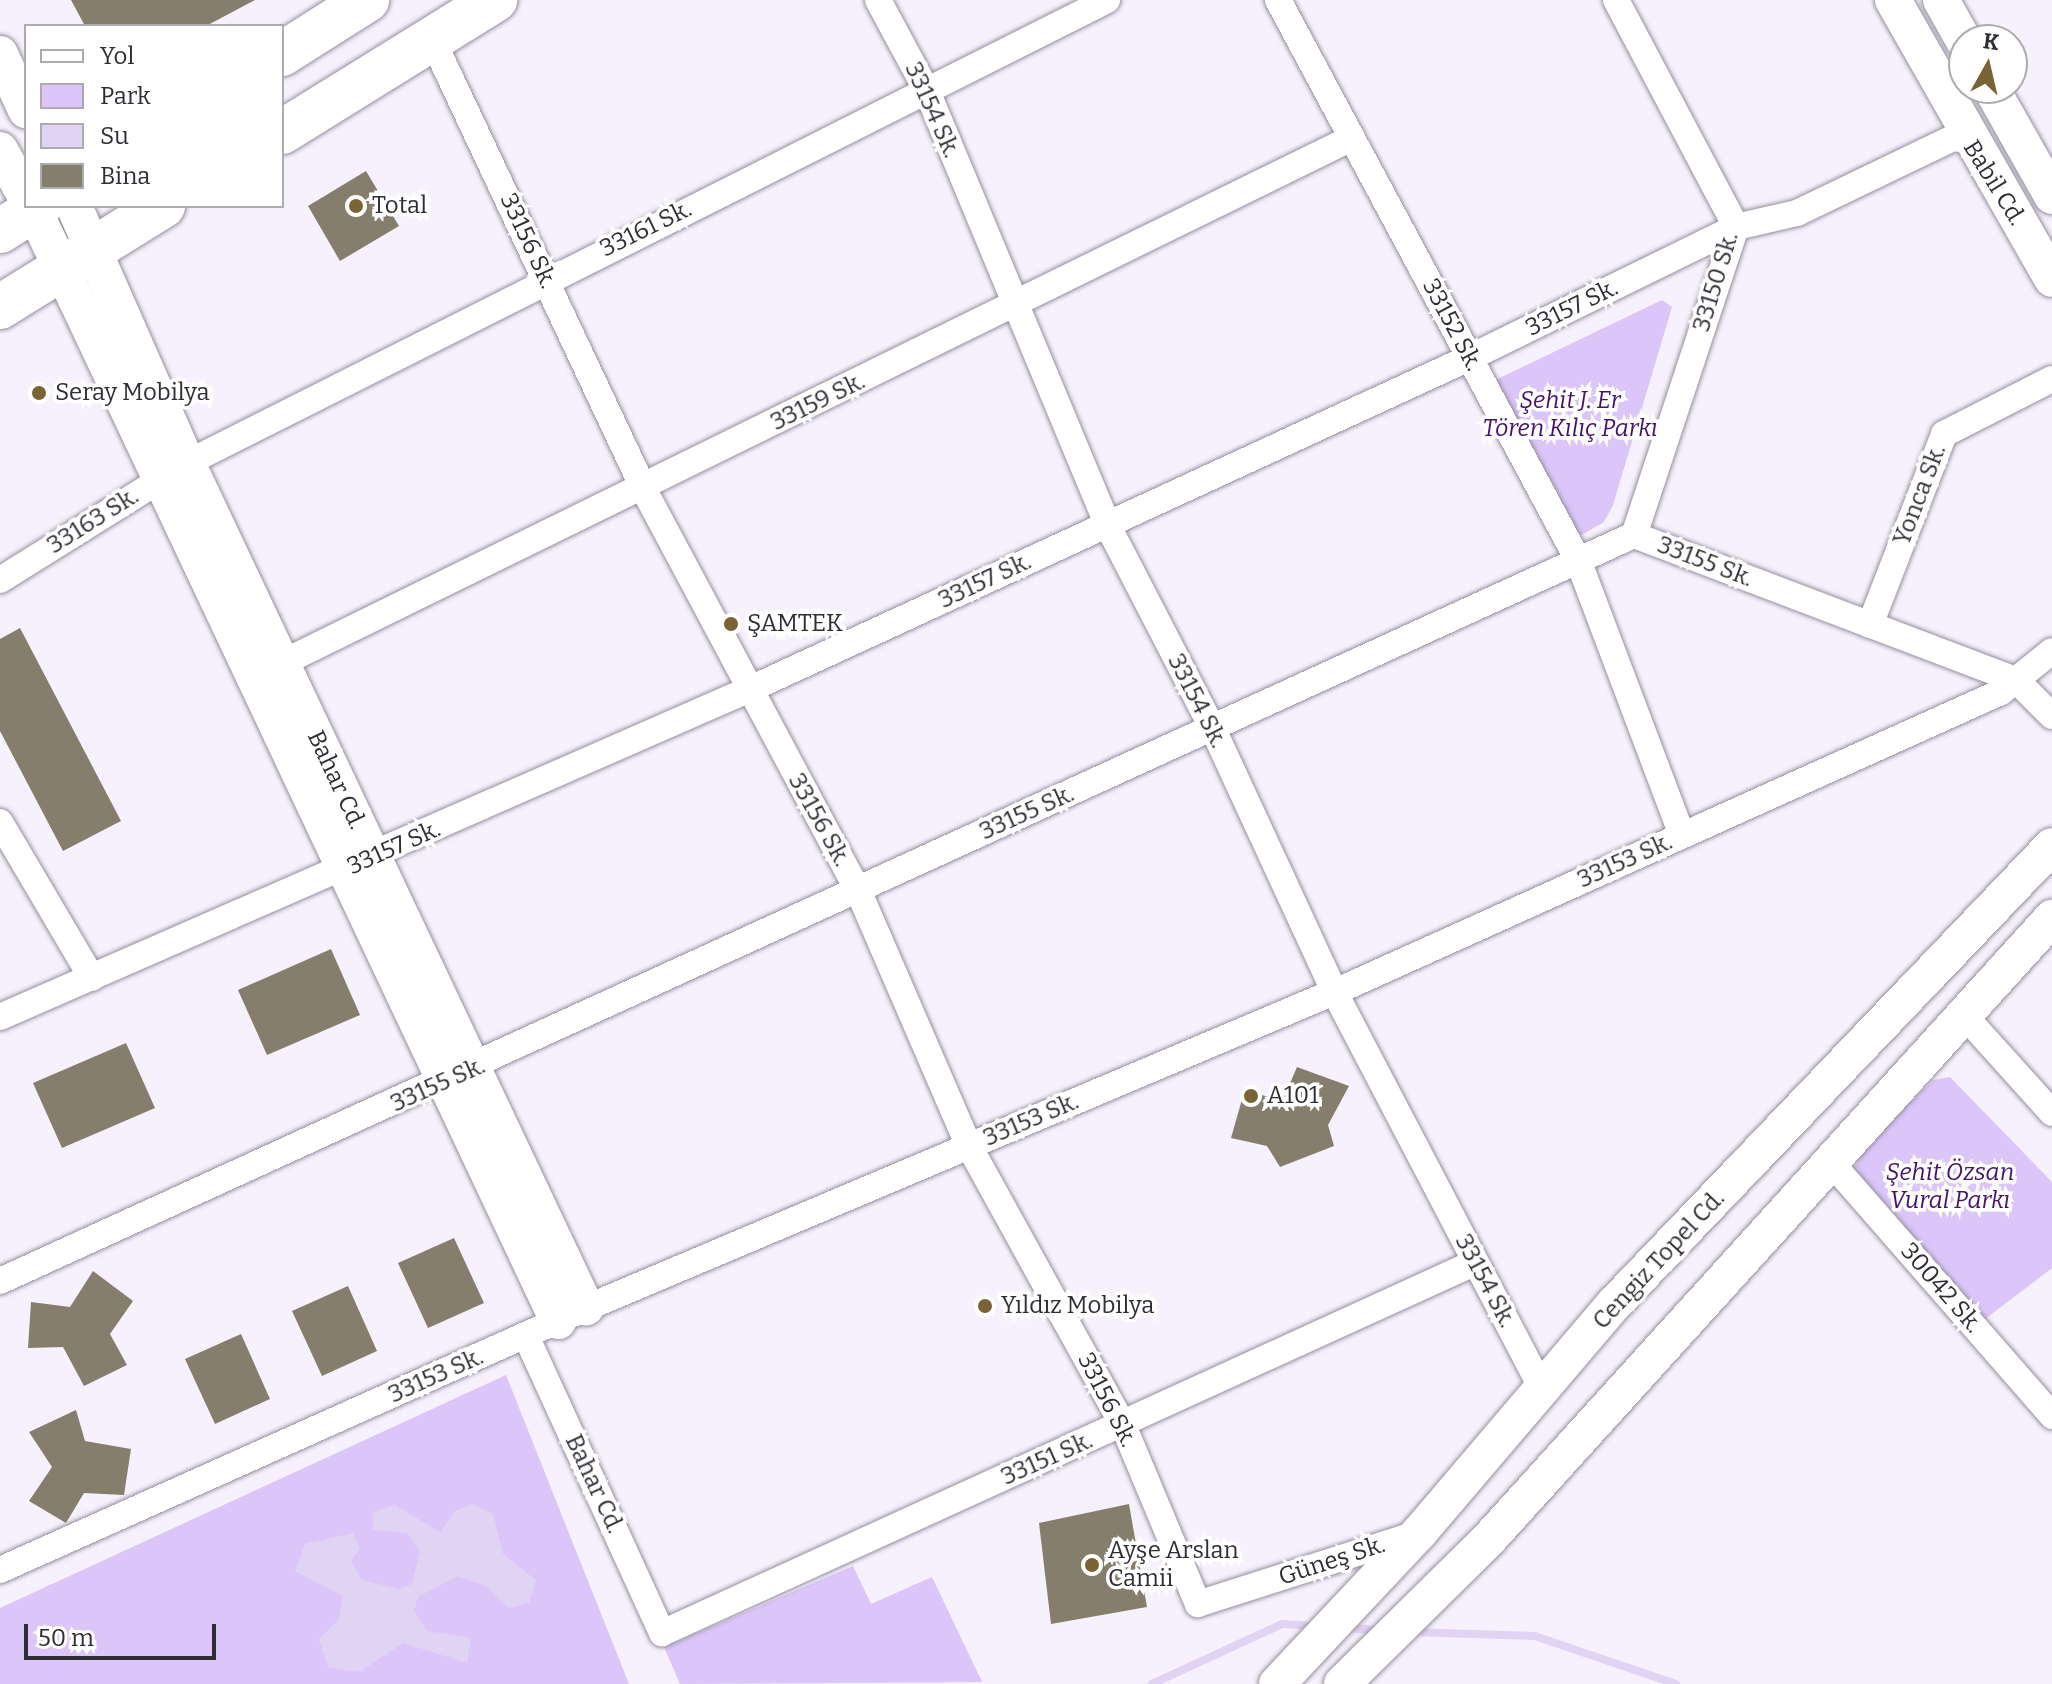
<!DOCTYPE html>
<html>
<head>
<meta charset="utf-8">
<style>
	body { margin:0 }
	#map { position:relative; width:2052px; height:1684px; overflow:hidden; background:#f6f1fc; font-family:Bitter,serif }
	div>[style] { position:absolute }
	.green>* { inset:0; background:#dbc5f9 }
	.water>* { inset:0; background:#e1d3f4 }
	.stream>* { height:8px; margin:-4px; padding:0 4px; transform-origin:4px; border-radius:4px; background:#e1d3f4 }
	.building>* { inset:0; background:#867e6d }
	.roads { filter:drop-shadow(0 0 2px #958e9f) drop-shadow(0 0 2px #958e9f) }
	.street>* { height:26px; margin:-13px; padding:0 13px; transform-origin:13px; border-radius:13px; background:#fff }
	.secondary>* { height:36px; margin:-18px; padding:0 18px; transform-origin:18px; border-radius:18px; background:#fff }
	.highway>* { height:44px; margin:-22px; padding:0 22px; transform-origin:22px; border-radius:22px; background:#fff }
	.dots>* { width:22px; height:22px; translate:-50% -50%; box-sizing:border-box; border:4px solid #fff; border-radius:50% }
	span { translate:-50% -50%; white-space:nowrap; text-align:center; line-height:1.15; -webkit-text-stroke:7px #fff; paint-order:stroke }
	.street-label { font-size:24px; color:#302d34 }
	.poi-label { font-size:24px; color:#302d34 }
	.left { translate:0 -50%; text-align:left }
	.park-label { font-size:24px; color:#46116f; font-style:italic }
	.legend { position:absolute; left:24px; top:24px; width:260px; height:184px; box-sizing:border-box; background:#fff; border:2px solid #acabae; margin:0; padding:10px 14px; list-style:none; font-size:24px; color:#302d34 }
	.legend li { display:flex; align-items:center; gap:16px; height:40px }
	.legend b { width:40px; border:2px solid #acabae }
	.north { position:absolute; left:1948px; top:24px; width:80px; height:80px; box-sizing:border-box; background:#fff; border:2px solid #acabae; border-radius:50%; rotate:8deg; font-size:22px; font-weight:700; line-height:32px; text-align:center; color:#302d34 }
	.north::after { content:''; display:block; margin:auto; width:28px; height:36px; background:#7b6434; clip-path:polygon(50% 0,100% 100%,50% 72%,0 100%) }
	.scale { position:absolute; left:24px; top:1624px; width:192px; height:36px; box-sizing:border-box; border:4px solid #302d34; border-top:0; padding-left:10px; font-size:24px; line-height:28px; white-space:nowrap; color:#302d34; -webkit-text-stroke:6px #fff; paint-order:stroke }
</style>
</head>
<body>
<div id="map">
	<div class="green">
		<div style="clip-path:polygon(1662px 300px,1672px 307px,1613px 505px,1604px 522px,1578px 537px,1485px 385px)"></div>
		<div style="clip-path:polygon(1950px 1077px,2052px 1182px,2052px 1268px,1980px 1323px,1851px 1174px,1868px 1144px,1933px 1080px)"></div>
		<div style="clip-path:polygon(506px 1375px,629px 1684px,0 1684px,0 1608px)"></div>
		<div style="clip-path:polygon(853px 1566px,871px 1604px,932px 1577px,982px 1682px,680px 1684px,664px 1647px)"></div>
	</div>
	<div class="water">
		<div style="clip-path:polygon(472px 1504px,493px 1514px,503px 1554px,536px 1580px,529px 1603px,509px 1608px,486px 1586px,458px 1576px,418px 1597px,414px 1611px,427px 1631px,471px 1638px,467px 1663px,403px 1643px,360px 1672px,328px 1667px,319px 1639px,338px 1620px,343px 1596px,295px 1571px,305px 1544px,353px 1533px,360px 1549px,351px 1561px,362px 1580px,399px 1589px,412px 1584px,420px 1552px,407px 1533px,373px 1530px,373px 1512px,395px 1505px,440px 1532px,455px 1511px)"></div>
	</div>
	<div class="stream">
		<div style="left:1344px;top:1628px;width:38px;rotate:3deg"></div>
		<div style="left:1412px;top:1632px;width:123px;rotate:1.9deg"></div>
		<div style="left:1535px;top:1636px;width:149px;rotate:18.8deg"></div>
		<div style="left:1152px;top:1684px;width:143px;rotate:-24.8deg"></div>
		<div style="left:1282px;top:1624px;width:36px;rotate:3deg"></div>
	</div>
	<div class="building">
		<div style="clip-path:polygon(71px 0,255px 0,206px 26px,85px 26px)"></div>
		<div style="clip-path:polygon(366px 171px,399px 226px,340px 261px,308px 206px)"></div>
		<div style="clip-path:polygon(20px 628px,121px 821px,63px 851px,0 731px,0 639px)"></div>
		<div style="clip-path:polygon(331px 949px,360px 1015px,267px 1055px,238px 990px)"></div>
		<div style="clip-path:polygon(126px 1043px,155px 1108px,62px 1148px,33px 1083px)"></div>
		<div style="clip-path:polygon(1297px 1067px,1349px 1086px,1328px 1125px,1334px 1146px,1280px 1167px,1267px 1146px,1231px 1138px,1245px 1089px,1282px 1102px)"></div>
		<div style="clip-path:polygon(454px 1238px,484px 1303px,428px 1328px,398px 1263px)"></div>
		<div style="clip-path:polygon(93px 1271px,133px 1301px,110px 1334px,127px 1365px,84px 1386px,63px 1347px,28px 1348px,31px 1302px,70px 1307px)"></div>
		<div style="clip-path:polygon(348px 1286px,377px 1351px,322px 1376px,292px 1311px)"></div>
		<div style="clip-path:polygon(241px 1334px,270px 1399px,215px 1424px,185px 1359px)"></div>
		<div style="clip-path:polygon(76px 1410px,85px 1441px,131px 1449px,124px 1495px,84px 1493px,66px 1523px,29px 1501px,52px 1467px,29px 1432px)"></div>
		<div style="clip-path:polygon(1129px 1504px,1147px 1607px,1051px 1624px,1039px 1523px)"></div>
	</div>
	<div class="roads">
		<div class="street">
			<div style="left:878px;top:0;width:103px;rotate:61.7deg"></div>
			<div style="left:927px;top:91px;width:469px;rotate:67.4deg"></div>
			<div style="left:1107px;top:524px;width:231px;rotate:62.7deg"></div>
			<div style="left:1213px;top:729px;width:289px;rotate:65.2deg"></div>
			<div style="left:1334px;top:991px;width:450px;rotate:62.4deg"></div>
			<div style="left:1278px;top:0;width:635px;rotate:61.82deg"></div>
			<div style="left:1578px;top:560px;width:294px;rotate:69.3deg"></div>
			<div style="left:1616px;top:0;width:257px;rotate:62.1deg"></div>
			<div style="left:1736px;top:227px;width:324px;rotate:108.3deg"></div>
			<div style="left:432px;top:39px;width:496px;rotate:64.8deg"></div>
			<div style="left:643px;top:488px;width:456px;rotate:61.9deg"></div>
			<div style="left:858px;top:890px;width:279px;rotate:66.6deg"></div>
			<div style="left:969px;top:1146px;width:319px;rotate:61.1deg"></div>
			<div style="left:1123px;top:1425px;width:194px;rotate:67.3deg"></div>
			<div style="left:1198px;top:1604px;width:229px;rotate:-17.8deg"></div>
			<div style="left:0;top:580px;width:221px;rotate:-32deg"></div>
			<div style="left:187px;top:463px;width:1030px;rotate:-26.71deg"></div>
			<div style="left:1870px;top:625px;width:205px;rotate:-68.8deg"></div>
			<div style="left:1944px;top:434px;width:121px;rotate:-27deg"></div>
			<div style="left:282px;top:663px;width:1192px;rotate:-26.14deg"></div>
			<div style="left:0;top:822px;width:181px;rotate:59.5deg"></div>
			<div style="left:1963px;top:1014px;width:133px;rotate:48deg"></div>
			<div style="left:0;top:1017px;width:814px;rotate:-23.61deg"></div>
			<div style="left:746px;top:691px;width:796px;rotate:-24.73deg"></div>
			<div style="left:1469px;top:358px;width:297px;rotate:-26.1deg"></div>
			<div style="left:1736px;top:227px;width:63px;rotate:-12.9deg"></div>
			<div style="left:1797px;top:213px;width:184px;rotate:-25.7deg"></div>
			<div style="left:1829px;top:1160px;width:340px;rotate:48.9deg"></div>
			<div style="left:0;top:1281px;width:1796px;rotate:-24.54deg"></div>
			<div style="left:1634px;top:535px;width:409px;rotate:20.8deg"></div>
			<div style="left:2016px;top:680px;width:51px;rotate:45deg"></div>
			<div style="left:526px;top:1336px;width:327px;rotate:65.4deg"></div>
			<div style="left:662px;top:1633px;width:892px;rotate:-24.5deg"></div>
			<div style="left:0;top:1570px;width:642px;rotate:-24.09deg"></div>
			<div style="left:586px;top:1308px;width:825px;rotate:-22.9deg"></div>
			<div style="left:1346px;top:987px;width:718px;rotate:-24.25deg"></div>
			<div style="left:2001px;top:692px;width:65px;rotate:-38.8deg"></div>
		</div>
		<div class="secondary">
			<div style="left:1893px;top:0;width:321px;rotate:60.3deg"></div>
			<div style="left:1941px;top:0;width:47px;rotate:60.7deg"></div>
			<div style="left:0;top:54px;width:62px;rotate:65.1deg"></div>
			<div style="left:1991px;top:88px;width:124px;rotate:60.5deg"></div>
			<div style="left:0;top:150px;width:54px;rotate:61deg"></div>
			<div style="left:32px;top:206px;width:1233px;rotate:64.74deg"></div>
			<div style="left:74px;top:206px;width:281px;rotate:66.3deg"></div>
			<div style="left:187px;top:463px;width:934px;rotate:64.72deg"></div>
			<div style="left:1277px;top:1684px;width:207px;rotate:-46.8deg"></div>
			<div style="left:1419px;top:1533px;width:302px;rotate:-49.6deg"></div>
			<div style="left:1615px;top:1303px;width:632px;rotate:-46.28deg"></div>
			<div style="left:1342px;top:1684px;width:205px;rotate:-44.6deg"></div>
			<div style="left:1488px;top:1540px;width:840px;rotate:-47.8deg"></div>
		</div>
		<div class="highway">
			<div style="left:282px;top:54px;width:101px;rotate:-32.4deg"></div>
			<div style="left:282px;top:132px;width:251px;rotate:-31.8deg"></div>
			<div style="left:0;top:231px;width:47px;rotate:-32deg"></div>
			<div style="left:0;top:307px;width:192px;rotate:-31.8deg"></div>
		</div>
	</div>
	<div class="dots">
		<div style="left:356px;top:206px;background:#7b6434"></div>
		<div style="left:39px;top:393px;background:#7b6434"></div>
		<div style="left:731px;top:624px;background:#7b6434"></div>
		<div style="left:1251px;top:1096px;background:#7b6434"></div>
		<div style="left:985px;top:1306px;background:#7b6434"></div>
		<div style="left:1092px;top:1565px;background:#7b6434"></div>
	</div>
	<div class="street-label">
		<span style="left:932px;top:110px;rotate:66deg">33154 Sk.</span>
		<span style="left:1994px;top:183px;rotate:58deg">Babil Cd.</span>
		<span style="left:646px;top:229px;rotate:-26deg">33161 Sk.</span>
		<span style="left:528px;top:241px;rotate:65deg">33156 Sk.</span>
		<span style="left:1716px;top:282px;rotate:-73deg">33150 Sk.</span>
		<span style="left:1572px;top:308px;rotate:-26deg">33157 Sk.</span>
		<span style="left:1452px;top:325px;rotate:62deg">33152 Sk.</span>
		<span style="left:818px;top:402px;rotate:-26deg">33159 Sk.</span>
		<span style="left:1920px;top:495px;rotate:-69deg">Yonca Sk.</span>
		<span style="left:93px;top:521px;rotate:-32deg">33163 Sk.</span>
		<span style="left:1705px;top:562px;rotate:21deg">33155 Sk.</span>
		<span style="left:985px;top:581px;rotate:-25deg">33157 Sk.</span>
		<span style="left:1197px;top:701px;rotate:63deg">33154 Sk.</span>
		<span style="left:336px;top:780px;rotate:65deg">Bahar Cd.</span>
		<span style="left:1027px;top:813px;rotate:-24deg">33155 Sk.</span>
		<span style="left:819px;top:820px;rotate:61deg">33156 Sk.</span>
		<span style="left:394px;top:848px;rotate:-24deg">33157 Sk.</span>
		<span style="left:1625px;top:861px;rotate:-24deg">33153 Sk.</span>
		<span style="left:438px;top:1085px;rotate:-24deg">33155 Sk.</span>
		<span style="left:1031px;top:1120px;rotate:-23deg">33153 Sk.</span>
		<span style="left:1659px;top:1260px;rotate:-47deg">Cengiz Topel Cd.</span>
		<span style="left:1485px;top:1281px;rotate:62deg">33154 Sk.</span>
		<span style="left:1941px;top:1288px;rotate:49deg">30042 Sk.</span>
		<span style="left:436px;top:1376px;rotate:-24deg">33153 Sk.</span>
		<span style="left:1107px;top:1400px;rotate:63deg">33156 Sk.</span>
		<span style="left:1047px;top:1459px;rotate:-24deg">33151 Sk.</span>
		<span style="left:594px;top:1484px;rotate:65deg">Bahar Cd.</span>
		<span style="left:1332px;top:1561px;rotate:-18deg">Güneş Sk.</span>
	</div>
	<div class="poi-label">
		<span class="left" style="left:372px;top:206px">Total</span>
		<span class="left" style="left:55px;top:393px">Seray Mobilya</span>
		<span class="left" style="left:747px;top:624px">ŞAMTEK</span>
		<span class="left" style="left:1267px;top:1096px">A101</span>
		<span class="left" style="left:1001px;top:1306px">Yıldız Mobilya</span>
		<span class="left" style="left:1108px;top:1565px">Ayşe Arslan<br>Camii</span>
	</div>
	<div class="park-label">
		<span style="left:1570px;top:415px">Şehit J. Er<br>Tören Kılıç Parkı</span>
		<span style="left:1950px;top:1187px">Şehit Özsan<br>Vural Parkı</span>
	</div>
	<ul class="legend">
	<li><b style="height:10px;background:#fff"></b>Yol</li>
	<li><b style="height:22px;background:#dbc5f9"></b>Park</li>
	<li><b style="height:22px;background:#e1d3f4"></b>Su</li>
	<li><b style="height:22px;background:#867e6d"></b>Bina</li>
	</ul>
	<div class="north">K</div>
	<div class="scale">50 m</div>
</div>
</body>
</html>
